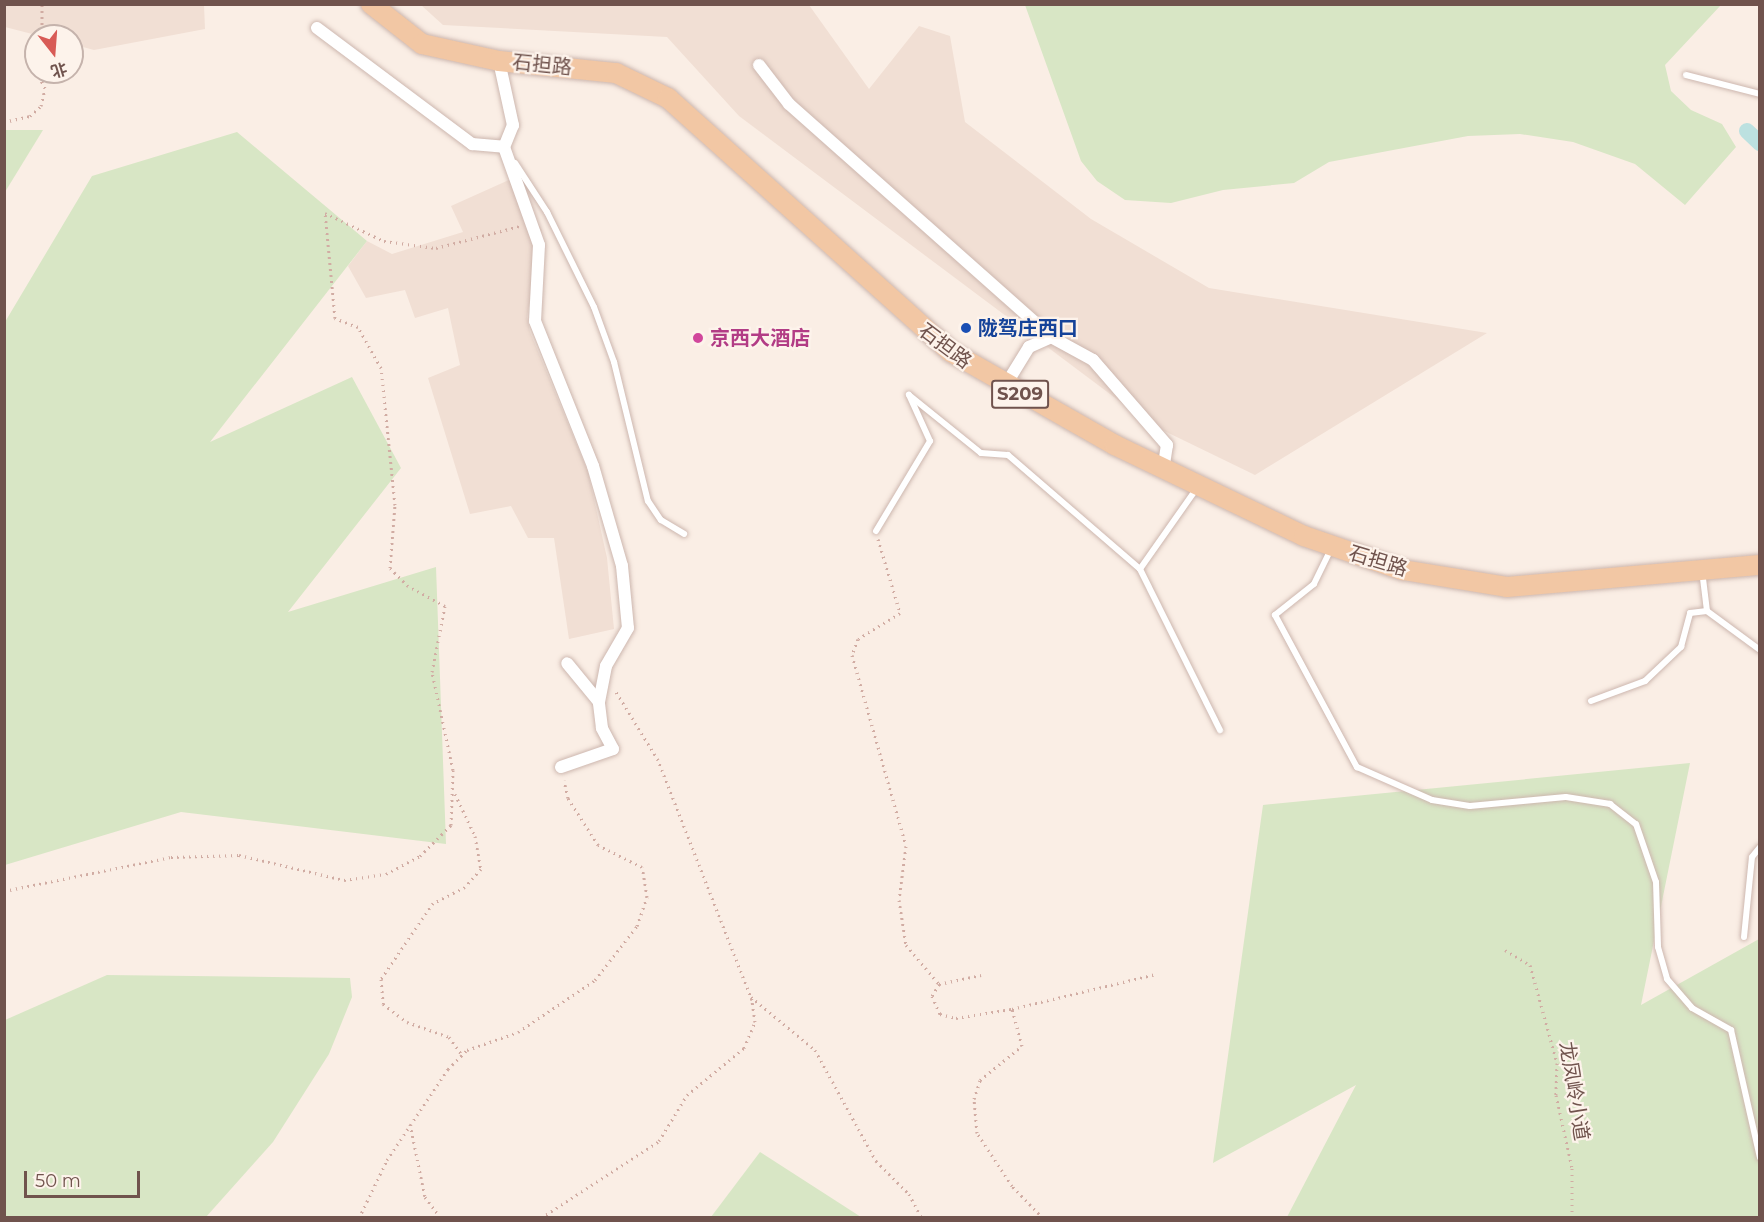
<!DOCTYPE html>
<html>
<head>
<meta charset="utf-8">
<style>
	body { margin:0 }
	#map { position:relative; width:1764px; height:1222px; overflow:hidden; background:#faeee5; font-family:Montserrat,"Noto Sans SC",sans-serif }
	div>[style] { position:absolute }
	.residential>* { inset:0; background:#f1dfd4 }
	.green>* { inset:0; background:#d8e6c5 }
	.canal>* { height:16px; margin:-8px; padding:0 8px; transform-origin:8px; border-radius:8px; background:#bce1e0 }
	.path>* { height:3px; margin-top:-1.5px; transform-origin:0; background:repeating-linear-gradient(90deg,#d1aca3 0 1.5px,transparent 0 6px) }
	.roads { filter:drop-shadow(0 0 2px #cdb7af) drop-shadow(0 0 2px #cdb7af) }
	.lane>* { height:6px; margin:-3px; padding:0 3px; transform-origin:3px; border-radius:3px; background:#fff }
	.street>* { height:12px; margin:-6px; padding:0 6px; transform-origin:6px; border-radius:6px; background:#fff }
	.primary>* { height:20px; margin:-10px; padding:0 10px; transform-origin:10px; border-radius:10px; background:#f2c7a4 }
	.dots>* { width:16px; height:16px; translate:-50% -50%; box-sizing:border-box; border:3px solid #fdf3eb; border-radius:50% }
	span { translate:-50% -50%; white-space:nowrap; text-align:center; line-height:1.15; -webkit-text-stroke:4.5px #fdf3eb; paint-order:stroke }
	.shield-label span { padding:2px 4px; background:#fdf3eb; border:2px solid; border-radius:4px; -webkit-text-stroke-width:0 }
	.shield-label { font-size:18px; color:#70534d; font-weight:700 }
	.street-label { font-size:20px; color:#70534d }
	.transit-label { font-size:20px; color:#164399; font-weight:700 }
	.left { translate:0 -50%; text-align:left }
	.hotel-label { font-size:20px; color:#b23c85; font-weight:700 }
	.frame { position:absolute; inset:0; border:6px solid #70534d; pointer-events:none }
	.north { position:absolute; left:24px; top:24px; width:60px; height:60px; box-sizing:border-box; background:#fdf3eb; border:2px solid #c5b3ac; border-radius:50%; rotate:163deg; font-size:16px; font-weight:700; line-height:24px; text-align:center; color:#70534d }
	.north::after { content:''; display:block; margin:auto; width:21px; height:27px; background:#d85b56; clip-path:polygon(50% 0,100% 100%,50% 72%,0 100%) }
	.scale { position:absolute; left:24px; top:1171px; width:116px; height:27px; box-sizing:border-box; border:3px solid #70534d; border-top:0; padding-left:8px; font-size:18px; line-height:21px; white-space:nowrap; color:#70534d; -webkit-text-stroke:4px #fdf3eb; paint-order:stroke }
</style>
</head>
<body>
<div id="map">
	<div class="residential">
		<div style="clip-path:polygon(4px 5px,204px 5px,205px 29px,94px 50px,72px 44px,72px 36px,40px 36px,5px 27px)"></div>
		<div style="clip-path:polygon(421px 5px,809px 5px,869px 89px,919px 26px,950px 36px,965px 122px,1091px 219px,1209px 288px,1487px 333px,1255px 475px,1150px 424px,739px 116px,667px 37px,443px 25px)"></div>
		<div style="clip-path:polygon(511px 179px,542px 230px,527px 317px,530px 332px,588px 472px,607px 558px,614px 629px,569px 639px,554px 538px,528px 538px,511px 506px,470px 514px,428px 378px,460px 365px,448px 308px,415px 318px,405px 290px,366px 298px,348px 266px,367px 241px,392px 254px,463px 232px,451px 206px)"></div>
	</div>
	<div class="green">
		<div style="clip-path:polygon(1025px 5px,1721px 5px,1665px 65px,1671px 91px,1691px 110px,1722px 124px,1736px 147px,1685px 205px,1635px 164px,1573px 142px,1520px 134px,1468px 136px,1329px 162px,1294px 183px,1223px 190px,1171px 203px,1125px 200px,1097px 181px,1081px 161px)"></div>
		<div style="clip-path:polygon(5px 130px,43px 130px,5px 192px,4px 130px)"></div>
		<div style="clip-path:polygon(237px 132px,367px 241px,210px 442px,352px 377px,401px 468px,288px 612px,436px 567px,446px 844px,181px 812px,5px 865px,5px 322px,92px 176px)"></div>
		<div style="clip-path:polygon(1690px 763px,1641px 1005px,1759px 939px,1759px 1217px,1287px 1217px,1356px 1085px,1213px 1163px,1263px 805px)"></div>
		<div style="clip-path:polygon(107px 975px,350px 978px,352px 997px,329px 1054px,273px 1142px,206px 1217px,5px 1217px,5px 1020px)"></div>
		<div style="clip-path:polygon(760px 1152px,861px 1217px,711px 1217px)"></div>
	</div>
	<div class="canal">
		<div style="left:1747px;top:131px;width:18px;rotate:43deg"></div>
	</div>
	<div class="path">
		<div style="left:42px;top:36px;width:32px;rotate:-90deg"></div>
		<div style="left:4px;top:122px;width:27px;rotate:-13deg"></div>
		<div style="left:30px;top:116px;width:15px;rotate:-42deg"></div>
		<div style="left:41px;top:106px;width:18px;rotate:-77deg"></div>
		<div style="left:45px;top:88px;width:18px;rotate:-117deg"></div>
		<div style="left:878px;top:539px;width:77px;rotate:73.4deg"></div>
		<div style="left:900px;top:613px;width:49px;rotate:148.2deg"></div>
		<div style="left:858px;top:639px;width:17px;rotate:111deg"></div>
		<div style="left:852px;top:655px;width:198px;rotate:74.2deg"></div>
		<div style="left:906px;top:846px;width:54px;rotate:97.4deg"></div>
		<div style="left:899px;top:900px;width:46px;rotate:81.2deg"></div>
		<div style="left:906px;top:945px;width:51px;rotate:49.8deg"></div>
		<div style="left:939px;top:984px;width:43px;rotate:-12.1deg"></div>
		<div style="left:455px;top:794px;width:47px;rotate:64.5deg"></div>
		<div style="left:475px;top:836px;width:34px;rotate:80deg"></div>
		<div style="left:481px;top:869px;width:24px;rotate:132deg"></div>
		<div style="left:465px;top:887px;width:36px;rotate:153deg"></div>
		<div style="left:433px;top:903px;width:92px;rotate:124.4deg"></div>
		<div style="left:381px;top:979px;width:25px;rotate:85deg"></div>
		<div style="left:383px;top:1004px;width:30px;rotate:37deg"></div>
		<div style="left:407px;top:1022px;width:45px;rotate:19.7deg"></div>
		<div style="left:449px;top:1037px;width:22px;rotate:54deg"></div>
		<div style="left:4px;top:891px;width:170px;rotate:-11.5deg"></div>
		<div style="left:171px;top:857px;width:68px;rotate:-1.7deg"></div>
		<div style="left:239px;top:855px;width:108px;rotate:13.4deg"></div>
		<div style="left:344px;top:880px;width:42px;rotate:-8.1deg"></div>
		<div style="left:386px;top:874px;width:38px;rotate:-28deg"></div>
		<div style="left:420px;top:856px;width:44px;rotate:-45deg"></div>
		<div style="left:451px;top:825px;width:55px;rotate:-87.9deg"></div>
		<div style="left:453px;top:770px;width:100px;rotate:-102.1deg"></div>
		<div style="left:432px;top:672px;width:67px;rotate:-78.9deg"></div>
		<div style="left:445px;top:606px;width:42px;rotate:-151.6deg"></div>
		<div style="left:408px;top:586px;width:25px;rotate:-135deg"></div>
		<div style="left:390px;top:568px;width:63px;rotate:-85.5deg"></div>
		<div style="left:395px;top:505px;width:138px;rotate:-95.8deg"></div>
		<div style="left:381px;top:368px;width:47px;rotate:-119.3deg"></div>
		<div style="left:358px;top:327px;width:25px;rotate:-159deg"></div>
		<div style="left:335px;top:318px;width:105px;rotate:-95.4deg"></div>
		<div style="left:325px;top:213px;width:65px;rotate:25.4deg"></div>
		<div style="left:384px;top:241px;width:52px;rotate:7.7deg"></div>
		<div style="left:436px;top:248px;width:87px;rotate:-14.7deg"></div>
		<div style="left:1505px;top:950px;width:29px;rotate:31deg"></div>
		<div style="left:1530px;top:965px;width:102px;rotate:74.6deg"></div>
		<div style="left:1557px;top:1063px;width:32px;rotate:92deg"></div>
		<div style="left:1556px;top:1095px;width:75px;rotate:77.6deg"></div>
		<div style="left:1572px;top:1168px;width:50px;rotate:90deg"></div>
		<div style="left:939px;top:984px;width:14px;rotate:120deg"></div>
		<div style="left:932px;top:996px;width:20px;rotate:66deg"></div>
		<div style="left:940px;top:1014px;width:16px;rotate:14deg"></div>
		<div style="left:956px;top:1018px;width:56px;rotate:-9.3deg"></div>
		<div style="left:751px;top:997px;width:83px;rotate:39.6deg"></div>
		<div style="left:815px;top:1050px;width:127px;rotate:61.2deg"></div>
		<div style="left:876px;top:1161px;width:47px;rotate:45deg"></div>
		<div style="left:909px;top:1194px;width:27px;rotate:62deg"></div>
		<div style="left:410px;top:1124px;width:75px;rotate:78.4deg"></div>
		<div style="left:425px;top:1197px;width:26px;rotate:53deg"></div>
		<div style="left:359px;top:1218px;width:64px;rotate:-64.2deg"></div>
		<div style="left:387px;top:1160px;width:110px;rotate:-56.2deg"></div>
		<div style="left:448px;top:1069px;width:27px;rotate:-45deg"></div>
		<div style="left:467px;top:1050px;width:54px;rotate:-19.4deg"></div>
		<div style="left:518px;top:1032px;width:93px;rotate:-34deg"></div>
		<div style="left:595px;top:980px;width:68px;rotate:-52.1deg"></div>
		<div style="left:637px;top:926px;width:31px;rotate:-71deg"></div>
		<div style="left:647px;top:897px;width:30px;rotate:-99deg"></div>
		<div style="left:642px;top:867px;width:49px;rotate:-153.4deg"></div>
		<div style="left:598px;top:845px;width:56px;rotate:-122.6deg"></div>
		<div style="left:568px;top:798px;width:18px;rotate:-103deg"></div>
		<div style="left:541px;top:1218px;width:141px;rotate:-33.1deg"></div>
		<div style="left:659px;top:1141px;width:54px;rotate:-58.7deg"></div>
		<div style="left:687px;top:1095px;width:74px;rotate:-39.5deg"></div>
		<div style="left:744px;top:1048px;width:28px;rotate:-67deg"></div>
		<div style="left:755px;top:1022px;width:22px;rotate:-98deg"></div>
		<div style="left:752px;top:1000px;width:258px;rotate:-111.4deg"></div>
		<div style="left:658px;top:760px;width:82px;rotate:-121.6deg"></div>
		<div style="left:1043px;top:1218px;width:45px;rotate:-134.1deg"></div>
		<div style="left:1012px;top:1186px;width:64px;rotate:-123.4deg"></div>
		<div style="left:977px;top:1133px;width:34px;rotate:-95deg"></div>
		<div style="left:974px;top:1099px;width:20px;rotate:-72deg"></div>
		<div style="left:980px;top:1080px;width:54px;rotate:-39deg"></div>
		<div style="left:1022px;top:1046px;width:38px;rotate:-105deg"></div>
		<div style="left:1012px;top:1009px;width:148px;rotate:-13.7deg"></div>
	</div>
	<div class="roads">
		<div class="lane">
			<div style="left:1686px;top:75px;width:76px;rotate:14.4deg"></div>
			<div style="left:515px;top:163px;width:59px;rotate:56.9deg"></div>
			<div style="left:547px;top:212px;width:106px;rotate:63.7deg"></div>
			<div style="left:594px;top:307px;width:59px;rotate:70deg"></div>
			<div style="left:614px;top:362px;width:143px;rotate:76.3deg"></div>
			<div style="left:648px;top:501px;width:23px;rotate:56deg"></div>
			<div style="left:661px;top:520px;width:27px;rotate:31deg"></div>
			<div style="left:876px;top:531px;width:105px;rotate:-59deg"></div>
			<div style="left:930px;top:441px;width:51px;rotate:-114.5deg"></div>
			<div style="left:909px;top:395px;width:92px;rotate:38.9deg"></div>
			<div style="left:981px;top:453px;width:27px;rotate:4deg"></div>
			<div style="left:1008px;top:455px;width:174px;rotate:40.8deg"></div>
			<div style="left:1140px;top:569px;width:99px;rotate:-54.9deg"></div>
			<div style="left:1331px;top:549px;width:39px;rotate:116deg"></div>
			<div style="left:1314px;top:584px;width:50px;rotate:141.5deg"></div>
			<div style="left:1275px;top:615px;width:173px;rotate:61.7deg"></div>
			<div style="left:1357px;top:767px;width:82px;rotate:23.7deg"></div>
			<div style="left:1432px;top:800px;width:38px;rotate:9deg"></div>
			<div style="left:1470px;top:806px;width:96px;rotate:-5.4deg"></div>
			<div style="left:1566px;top:797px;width:45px;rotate:9deg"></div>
			<div style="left:1610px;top:804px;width:33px;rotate:38deg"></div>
			<div style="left:1636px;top:824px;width:61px;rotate:71deg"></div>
			<div style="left:1656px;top:882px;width:65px;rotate:88.2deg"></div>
			<div style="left:1658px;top:947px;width:33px;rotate:74deg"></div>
			<div style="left:1667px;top:979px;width:38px;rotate:49deg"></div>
			<div style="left:1692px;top:1008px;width:45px;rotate:29.4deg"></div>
			<div style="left:1731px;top:1030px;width:131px;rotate:77.2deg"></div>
			<div style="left:1140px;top:569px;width:180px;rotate:63.6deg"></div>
			<div style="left:1707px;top:611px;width:66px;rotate:36.3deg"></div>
			<div style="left:1591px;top:701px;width:58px;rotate:-20.3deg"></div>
			<div style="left:1645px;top:681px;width:50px;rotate:-43.4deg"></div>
			<div style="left:1681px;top:647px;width:35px;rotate:-75deg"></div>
			<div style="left:1690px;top:613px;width:17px;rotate:-7deg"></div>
			<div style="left:1707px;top:611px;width:38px;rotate:-97deg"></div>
			<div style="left:1744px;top:937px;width:80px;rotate:-84.3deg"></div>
			<div style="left:1752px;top:857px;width:13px;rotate:-51deg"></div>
		</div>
		<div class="street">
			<div style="left:317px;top:28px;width:194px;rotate:36.8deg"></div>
			<div style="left:472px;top:144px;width:32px;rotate:5deg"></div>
			<div style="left:499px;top:61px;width:66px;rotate:77.7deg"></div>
			<div style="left:513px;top:125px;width:24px;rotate:112deg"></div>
			<div style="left:504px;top:147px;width:104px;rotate:70.3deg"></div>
			<div style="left:539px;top:245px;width:76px;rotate:93deg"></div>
			<div style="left:535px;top:321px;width:156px;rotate:68.2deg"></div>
			<div style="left:593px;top:466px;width:104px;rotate:73.8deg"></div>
			<div style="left:622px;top:566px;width:62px;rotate:84.5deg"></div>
			<div style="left:628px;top:628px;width:44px;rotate:120.1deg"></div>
			<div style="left:606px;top:666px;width:37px;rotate:101deg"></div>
			<div style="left:599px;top:702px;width:50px;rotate:-129.4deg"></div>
			<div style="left:759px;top:65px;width:49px;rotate:52.4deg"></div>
			<div style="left:789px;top:104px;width:351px;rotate:41.6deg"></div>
			<div style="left:1051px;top:337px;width:48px;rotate:28.7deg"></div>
			<div style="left:1093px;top:360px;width:113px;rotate:49deg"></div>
			<div style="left:1167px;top:445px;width:24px;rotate:99deg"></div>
			<div style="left:1005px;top:386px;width:46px;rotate:-58.4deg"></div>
			<div style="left:1029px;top:347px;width:24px;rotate:-24deg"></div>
			<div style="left:561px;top:767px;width:55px;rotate:-19.1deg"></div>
			<div style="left:613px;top:749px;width:24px;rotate:-118deg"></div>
			<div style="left:602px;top:728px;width:26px;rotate:-97deg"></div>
		</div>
		<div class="primary">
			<div style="left:371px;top:4px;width:65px;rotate:38.1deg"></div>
			<div style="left:422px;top:44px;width:79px;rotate:12.4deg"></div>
			<div style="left:499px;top:61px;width:118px;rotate:5.9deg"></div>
			<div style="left:616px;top:73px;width:58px;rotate:25.7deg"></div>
			<div style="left:668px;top:98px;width:380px;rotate:41.9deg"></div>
			<div style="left:951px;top:352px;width:189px;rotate:29.6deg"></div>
			<div style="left:1115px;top:445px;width:210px;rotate:25.7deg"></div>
			<div style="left:1304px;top:536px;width:105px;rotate:19deg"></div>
			<div style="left:1403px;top:570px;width:105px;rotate:9.3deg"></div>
			<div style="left:1507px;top:587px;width:254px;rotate:-5deg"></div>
		</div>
	</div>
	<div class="dots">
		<div style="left:966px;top:328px;background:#1a4fb4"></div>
		<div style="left:698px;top:338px;background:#d1479c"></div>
	</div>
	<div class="shield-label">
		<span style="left:1020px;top:394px">S209</span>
	</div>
	<div class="street-label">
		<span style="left:542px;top:65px;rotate:6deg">石担路</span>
		<span style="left:945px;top:346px;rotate:37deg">石担路</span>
		<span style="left:1378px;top:561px;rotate:17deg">石担路</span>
		<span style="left:1574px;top:1091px;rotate:81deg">龙凤岭小道</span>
	</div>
	<div class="transit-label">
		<span class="left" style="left:978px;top:328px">陇驾庄西口</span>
	</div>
	<div class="hotel-label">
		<span class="left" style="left:710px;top:338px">京西大酒店</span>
	</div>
	<div class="frame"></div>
	<div class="north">北</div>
	<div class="scale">50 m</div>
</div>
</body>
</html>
